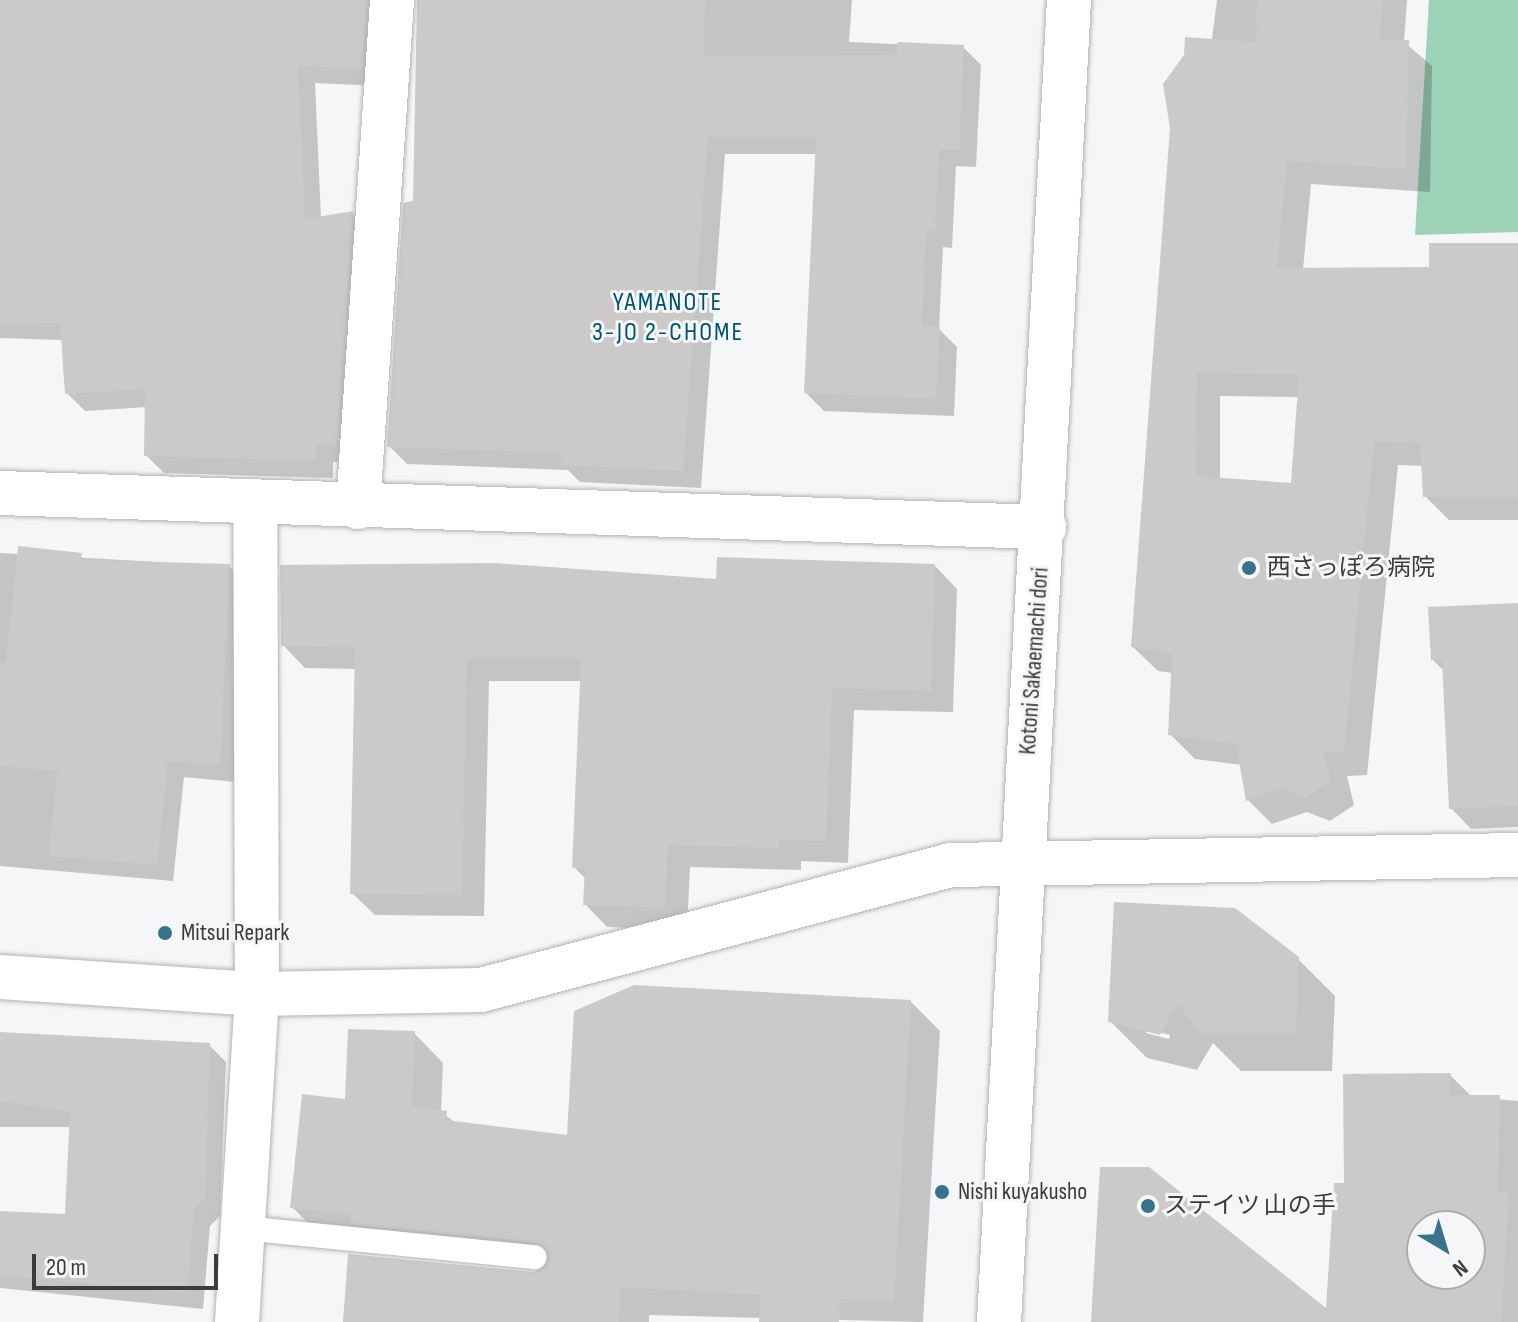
<!DOCTYPE html>
<html>
<head>
<meta charset="utf-8">
<style>
	body { margin:0 }
	#map { position:relative; width:1518px; height:1322px; overflow:hidden; background:#f4f6f8; font-family:"Sofia Sans Condensed","Noto Sans JP",sans-serif }
	div>[style] { position:absolute }
	.green>* { inset:0; background:#9dd2b8 }
	.shadow>* { inset:0; background:#0003 }
	.building>* { inset:0; background:#cbcac8 }
	.roads { filter:drop-shadow(0 0 2px #b1b2b4) drop-shadow(0 0 2px #b1b2b4) }
	.lane>* { height:24px; margin:-12px; padding:0 12px; transform-origin:12px; border-radius:12px; background:#fff }
	.street>* { height:44px; margin:-22px; padding:0 22px; transform-origin:22px; border-radius:22px; background:#fff }
	.secondary>* { height:44px; margin:-22px; padding:0 22px; transform-origin:22px; border-radius:22px; background:#fff }
	.dots>* { width:22px; height:22px; translate:-50% -50%; box-sizing:border-box; border:4px solid #f4f6f8; border-radius:50% }
	span { translate:-50% -50%; white-space:nowrap; text-align:center; line-height:1.15; -webkit-text-stroke:6px #f4f6f8; paint-order:stroke }
	.poi-label { font-size:24px; color:#3b3c3c }
	.left { translate:0 -50%; text-align:left }
	.street-label { font-size:24px; color:#3b3c3c }
	.neighbourhood-label { font-size:26px; color:#00516b; letter-spacing:2px }
	.north { position:absolute; left:1406px; top:1210px; width:80px; height:80px; box-sizing:border-box; background:#f4f6f8; border:2px solid #aaacad; border-radius:50%; rotate:142deg; font-size:22px; font-weight:700; line-height:32px; text-align:center; color:#3b3c3c }
	.north::after { content:''; display:block; margin:auto; width:28px; height:36px; background:#39728b; clip-path:polygon(50% 0,100% 100%,50% 72%,0 100%) }
	.scale { position:absolute; left:32px; top:1254px; width:186px; height:36px; box-sizing:border-box; border:4px solid #3b3c3c; border-top:0; padding-left:10px; font-size:24px; line-height:28px; white-space:nowrap; color:#3b3c3c; -webkit-text-stroke:6px #f4f6f8; paint-order:stroke }
</style>
</head>
<body>
<div id="map">
	<div class="green">
		<div style="clip-path:polygon(1429px 0,1518px 0,1518px 232px,1415px 235px)"></div>
	</div>
	<div class="shadow">
		<div style="clip-path:polygon(0 0,397px 0,380px 86px,315px 83px,321px 218px,352px 213px,370px 231px,354px 462px,333px 462px,333px 478px,164px 473px,146px 455px,147px 407px,85px 411px,67px 393px,63px 340px,0 338px)"></div>
		<div style="clip-path:polygon(419px 0,852px 0,849px 42px,963px 47px,981px 65px,976px 167px,956px 166px,952px 248px,943px 247px,939px 329px,957px 347px,954px 416px,824px 411px,806px 393px,817px 154px,725px 154px,701px 488px,580px 482px,568px 470px,407px 464px,389px 446px,415px 203px)"></div>
		<div style="clip-path:polygon(evenodd,1217px 0,1407px 0,1404px 42px,1432px 66px,1430px 192px,1311px 184px,1303px 270px,1431px 269px,1518px 245px,1518px 520px,1449px 520px,1425px 496px,1423px 466px,1398px 465px,1367px 775px,1347px 776px,1354px 805px,1330px 821px,1307px 812px,1272px 824px,1248px 800px,1242px 765px,1195px 759px,1170px 734px,1173px 673px,1158px 671px,1133px 647px,1217px 0,1220px 396px,1299px 397px,1293px 485px,1220px 480px,1220px 396px)"></div>
		<div style="clip-path:polygon(0 553px,229px 566px,246px 583px,236px 782px,184px 777px,173px 881px,0 866px)"></div>
		<div style="clip-path:polygon(935px 566px,957px 589px,953px 712px,854px 710px,848px 863px,801px 861px,801px 870px,690px 867px,687px 930px,607px 927px,585px 904px,586px 879px,574px 867px,582px 681px,489px 681px,484px 916px,375px 915px,352px 893px,356px 669px,305px 668px,283px 645px,718px 581px)"></div>
		<div style="clip-path:polygon(1518px 605px,1518px 827px,1471px 829px,1451px 808px,1445px 672px,1433px 660px)"></div>
		<div style="clip-path:polygon(evenodd,1298px 959px,1335px 996px,1332px 1071px,1241px 1071px,1213px 1043px,1197px 1070px,1147px 1058px,1110px 1021px,1298px 959px,1146px 1029px,1170px 1035px,1169px 1039px,1146px 1033px,1146px 1029px)"></div>
		<div style="clip-path:polygon(911px 1002px,940px 1031px,923px 1322px,649px 1315px,649px 1322px,345px 1322px,546px 1269px,321px 1236px,292px 1207px,347px 1102px,414px 1033px,443px 1063px,441px 1112px,456px 1123px,569px 1137px)"></div>
		<div style="clip-path:polygon(0 1034px,209px 1045px,226px 1062px,220px 1216px,210px 1226px,203px 1309px,0 1288px,0 1213px,67px 1216px,72px 1127px,0 1127px)"></div>
		<div style="clip-path:polygon(evenodd,1450px 1075px,1472px 1097px,1518px 1101px,1518px 1322px,1093px 1322px,1328px 1312px,1346px 1185px,1450px 1075px,1422px 1226px,1470px 1226px,1470px 1274px,1422px 1274px,1422px 1226px)"></div>
	</div>
	<div class="building">
		<div style="clip-path:polygon(0 0,367px 0,362px 69px,298px 66px,305px 219px,353px 211px,337px 445px,316px 445px,316px 461px,144px 456px,145px 389px,65px 394px,60px 323px,0 324px)"></div>
		<div style="clip-path:polygon(417px 0,705px 0,704px 56px,897px 55px,897px 42px,964px 45px,959px 150px,939px 149px,935px 231px,926px 230px,922px 326px,940px 327px,936px 399px,804px 393px,816px 137px,708px 137px,683px 471px,560px 465px,561px 453px,387px 447px,403px 203px,413px 201px)"></div>
		<div style="clip-path:polygon(evenodd,1257px 0,1382px 0,1380px 40px,1409px 40px,1406px 169px,1287px 161px,1277px 268px,1429px 267px,1429px 243px,1518px 243px,1518px 497px,1423px 497px,1420px 443px,1374px 442px,1344px 752px,1324px 753px,1331px 780px,1305px 798px,1282px 788px,1246px 801px,1236px 744px,1168px 735px,1172px 654px,1131px 647px,1170px 128px,1163px 84px,1184px 55px,1185px 37px,1256px 42px,1257px 0,1197px 373px,1299px 374px,1291px 483px,1196px 476px,1197px 373px)"></div>
		<div style="clip-path:polygon(18px 546px,82px 553px,81px 560px,230px 564px,220px 766px,168px 761px,157px 865px,49px 856px,57px 771px,0 766px,0 662px,6px 662px)"></div>
		<div style="clip-path:polygon(717px 557px,935px 564px,931px 691px,832px 688px,826px 841px,779px 840px,779px 848px,668px 845px,665px 908px,583px 905px,585px 868px,572px 868px,581px 659px,467px 659px,462px 895px,350px 894px,355px 647px,281px 646px,280px 565px,494px 563px,716px 579px)"></div>
		<div style="clip-path:polygon(1518px 603px,1518px 806px,1449px 809px,1442px 660px,1431px 660px,1428px 607px)"></div>
		<div style="clip-path:polygon(1114px 902px,1235px 908px,1299px 957px,1296px 1035px,1202px 1035px,1178px 1004px,1160px 1035px,1108px 1022px)"></div>
		<div style="clip-path:polygon(634px 985px,911px 1000px,894px 1301px,840px 1299px,839px 1322px,759px 1322px,761px 1295px,620px 1287px,619px 1322px,343px 1322px,348px 1254px,534px 1272px,550px 1258px,536px 1242px,350px 1224px,351px 1214px,290px 1208px,302px 1094px,345px 1099px,348px 1029px,415px 1031px,412px 1106px,447px 1111px,446px 1120px,567px 1135px,574px 1011px)"></div>
		<div style="clip-path:polygon(0 1032px,210px 1043px,205px 1199px,194px 1209px,187px 1293px,0 1275px,0 1211px,65px 1214px,70px 1112px,0 1101px)"></div>
		<div style="clip-path:polygon(evenodd,1451px 1073px,1450px 1095px,1500px 1095px,1498px 1192px,1509px 1193px,1501px 1322px,1091px 1322px,1100px 1167px,1149px 1167px,1326px 1308px,1334px 1183px,1344px 1183px,1343px 1074px,1451px 1073px,1422px 1226px,1470px 1226px,1470px 1274px,1422px 1274px,1422px 1226px)"></div>
	</div>
	<div class="roads">
		<div class="lane">
			<div style="left:242px;top:1228px;width:294px;rotate:5.7deg"></div>
		</div>
		<div class="street">
			<div style="left:0;top:493px;width:1045px;rotate:1.87deg"></div>
			<div style="left:358px;top:507px;width:508px;rotate:-86.16deg"></div>
			<div style="left:0;top:977px;width:258px;rotate:3.8deg"></div>
			<div style="left:257px;top:994px;width:224px;rotate:-1deg"></div>
			<div style="left:481px;top:990px;width:486px;rotate:-14.9deg"></div>
			<div style="left:951px;top:865px;width:567px;rotate:-1.01deg"></div>
			<div style="left:237px;top:1322px;width:329px;rotate:-86.5deg"></div>
			<div style="left:257px;top:994px;width:493px;rotate:-90.2deg"></div>
		</div>
		<div class="secondary">
			<div style="left:999px;top:1322px;width:1324px;rotate:-86.97deg"></div>
		</div>
	</div>
	<div class="dots">
		<div style="left:1249px;top:568px;background:#39728b"></div>
		<div style="left:165px;top:933px;background:#39728b"></div>
		<div style="left:942px;top:1192px;background:#39728b"></div>
		<div style="left:1148px;top:1206px;background:#39728b"></div>
	</div>
	<div class="poi-label">
		<span class="left" style="left:1267px;top:568px">西さっぽろ病院</span>
		<span class="left" style="left:181px;top:933px">Mitsui Repark</span>
		<span class="left" style="left:958px;top:1192px">Nishi kuyakusho</span>
		<span class="left" style="left:1164px;top:1206px">ステイツ 山の手</span>
	</div>
	<div class="street-label">
		<span style="left:1034px;top:661px;rotate:-86deg">Kotoni Sakaemachi dori</span>
	</div>
	<div class="neighbourhood-label">
		<span style="left:668px;top:318px">YAMANOTE<br>3-JO 2-CHOME</span>
	</div>
	<div class="north">N</div>
	<div class="scale">20 m</div>
</div>
</body>
</html>
